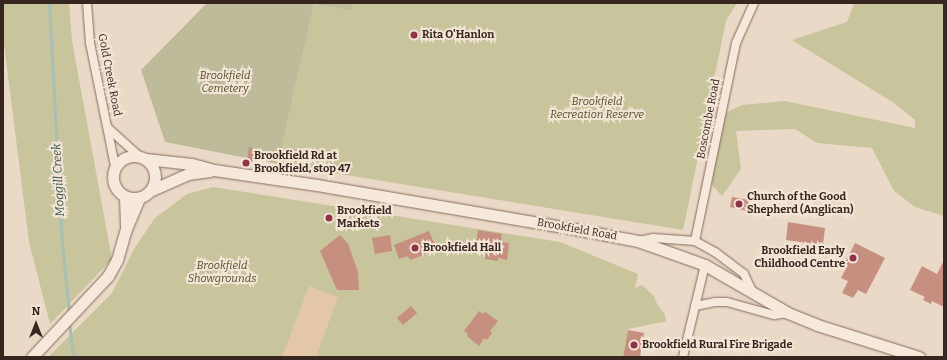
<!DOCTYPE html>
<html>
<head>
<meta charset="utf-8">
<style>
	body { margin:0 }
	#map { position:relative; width:947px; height:360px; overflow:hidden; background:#ebd9c7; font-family:Bitter,serif }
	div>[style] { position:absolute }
	.green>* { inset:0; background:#c8c49c }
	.sand>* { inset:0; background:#e4c7a7 }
	.cemetery>* { inset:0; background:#bebb9a }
	.stream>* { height:3px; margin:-1.5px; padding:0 1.5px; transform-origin:1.5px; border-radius:1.5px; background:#a8bfb3 }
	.building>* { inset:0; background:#c68f80 }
	.roads { filter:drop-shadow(0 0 1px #856b5e) drop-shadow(0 0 1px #856b5e) }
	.minor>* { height:8px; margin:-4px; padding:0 4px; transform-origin:4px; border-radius:4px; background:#f6e8da }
	.secondary>* { height:11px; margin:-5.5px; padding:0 5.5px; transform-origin:5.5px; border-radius:5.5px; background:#f6e8da }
	.secondary>.ring { margin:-5.5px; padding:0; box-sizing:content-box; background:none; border:11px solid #f6e8da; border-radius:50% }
	.dots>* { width:11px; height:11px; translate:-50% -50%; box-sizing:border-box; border:2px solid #f3e5d6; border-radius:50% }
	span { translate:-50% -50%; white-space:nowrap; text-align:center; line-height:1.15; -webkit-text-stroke:4px #f3e5d6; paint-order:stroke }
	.poi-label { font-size:11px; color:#372620; font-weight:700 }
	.left { translate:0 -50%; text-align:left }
	.right { translate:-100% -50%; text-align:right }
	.street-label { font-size:11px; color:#372620 }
	.park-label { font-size:11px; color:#505129; font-style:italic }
	.water-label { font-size:12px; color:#31554b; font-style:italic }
	.frame { position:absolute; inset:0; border:4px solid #372620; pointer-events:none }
	.north { position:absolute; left:16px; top:304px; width:40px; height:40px; -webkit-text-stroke:3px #f3e5d6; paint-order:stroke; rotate:0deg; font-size:11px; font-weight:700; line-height:16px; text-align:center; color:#372620 }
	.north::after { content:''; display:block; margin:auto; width:14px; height:18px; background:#372620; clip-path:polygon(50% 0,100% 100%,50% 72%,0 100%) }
</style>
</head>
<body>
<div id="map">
	<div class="green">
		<div style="clip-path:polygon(3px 3px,69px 3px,72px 41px,112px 259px,50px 324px,29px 242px,3px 36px)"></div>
		<div style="clip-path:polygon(353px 3px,737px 3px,726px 21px,683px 230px,278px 164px,314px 4px,352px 11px)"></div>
		<div style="clip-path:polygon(854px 3px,944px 3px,944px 216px,915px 207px,894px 191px,872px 148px,817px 143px,795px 129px,736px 131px,741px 169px,722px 196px,712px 185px,717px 125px,727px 112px,742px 105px,785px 101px,915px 128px,915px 120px,894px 103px,792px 40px,847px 22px)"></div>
		<div style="clip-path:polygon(213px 187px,560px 242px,638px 274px,635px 288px,642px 285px,654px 296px,657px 304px,665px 315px,666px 322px,657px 323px,628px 329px,623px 357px,48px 357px,112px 293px,134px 249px,155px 218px,187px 194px)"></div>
	</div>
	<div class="sand">
		<div style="clip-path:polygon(309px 286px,338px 297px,316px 357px,282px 357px)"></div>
	</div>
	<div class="cemetery">
		<div style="clip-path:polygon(207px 3px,353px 3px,352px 11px,314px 4px,278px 164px,165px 142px,141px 70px)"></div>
	</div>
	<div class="stream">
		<div style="left:49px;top:3px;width:241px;rotate:86.9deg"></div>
		<div style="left:62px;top:244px;width:69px;rotate:84.2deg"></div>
		<div style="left:69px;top:322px;width:27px;rotate:84deg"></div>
		<div style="left:72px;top:349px;width:9px;rotate:69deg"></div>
	</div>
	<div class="building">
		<div style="clip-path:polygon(249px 147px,257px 149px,255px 162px,247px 161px)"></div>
		<div style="clip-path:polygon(732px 197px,749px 200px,747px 211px,730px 207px)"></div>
		<div style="clip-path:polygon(788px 222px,825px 228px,823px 245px,786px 240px)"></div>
		<div style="clip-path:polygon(478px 230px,502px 234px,501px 242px,509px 243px,507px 260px,498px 258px,498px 261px,485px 259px,486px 252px,475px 250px)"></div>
		<div style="clip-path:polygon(429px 231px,437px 250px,410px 260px,408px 256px,399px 259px,394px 245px)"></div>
		<div style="clip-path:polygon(340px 235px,348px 244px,358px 272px,359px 290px,337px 290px,320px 251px)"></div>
		<div style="clip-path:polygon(390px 235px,392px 251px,375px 254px,372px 238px)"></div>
		<div style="clip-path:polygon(855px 243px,885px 258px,866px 294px,858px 290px,853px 298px,842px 293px,848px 281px,841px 278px,848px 265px,845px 263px)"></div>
		<div style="clip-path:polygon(944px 260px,944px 307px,932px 301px,931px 304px,923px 300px,925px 297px,910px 290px,922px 266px,937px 274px)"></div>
		<div style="clip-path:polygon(411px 306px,417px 313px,403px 325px,397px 318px)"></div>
		<div style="clip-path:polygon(479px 311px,483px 314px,485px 312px,498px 321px,490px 331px,492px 333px,487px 340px,484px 338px,479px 346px,467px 336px,468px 334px,464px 331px)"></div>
		<div style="clip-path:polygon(628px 330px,644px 333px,640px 357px,623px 357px)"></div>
	</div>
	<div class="roads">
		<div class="minor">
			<div style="left:87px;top:3px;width:40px;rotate:85.7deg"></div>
			<div style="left:90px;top:43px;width:126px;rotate:78.5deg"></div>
			<div style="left:108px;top:128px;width:42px;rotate:42.1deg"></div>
			<div style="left:639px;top:241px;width:14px;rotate:-12deg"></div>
			<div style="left:653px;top:238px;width:42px;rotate:4.1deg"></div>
			<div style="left:695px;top:241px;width:23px;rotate:29deg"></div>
			<div style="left:715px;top:252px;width:36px;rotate:37deg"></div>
			<div style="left:744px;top:274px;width:21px;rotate:65deg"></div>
			<div style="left:695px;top:241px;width:202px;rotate:-78.3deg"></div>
			<div style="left:736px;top:43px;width:44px;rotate:-65.8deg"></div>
			<div style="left:695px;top:306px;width:20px;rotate:-11deg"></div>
			<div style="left:715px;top:302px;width:12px"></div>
			<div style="left:727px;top:302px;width:49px;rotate:15.5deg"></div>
			<div style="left:774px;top:315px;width:14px;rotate:-8deg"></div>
			<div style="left:683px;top:357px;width:95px;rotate:-76.6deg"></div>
		</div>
		<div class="secondary">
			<div class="ring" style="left:113px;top:156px;width:31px;height:31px"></div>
			<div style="left:146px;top:159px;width:46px;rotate:6.2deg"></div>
			<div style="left:192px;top:164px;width:23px;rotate:15deg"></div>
			<div style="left:214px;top:170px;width:104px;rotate:8.3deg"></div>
			<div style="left:317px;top:185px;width:262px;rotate:9.7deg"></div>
			<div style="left:575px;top:229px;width:64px;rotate:10.8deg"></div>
			<div style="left:638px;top:241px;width:71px;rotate:19.7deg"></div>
			<div style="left:705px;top:265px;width:96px;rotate:30deg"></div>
			<div style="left:788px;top:313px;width:31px;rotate:22deg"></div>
			<div style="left:817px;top:325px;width:107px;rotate:17.4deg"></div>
			<div style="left:152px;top:190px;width:39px;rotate:-24deg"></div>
			<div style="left:188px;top:174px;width:22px;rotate:-8deg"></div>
			<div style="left:125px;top:197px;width:28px;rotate:88deg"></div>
			<div style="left:32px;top:357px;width:111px;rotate:-46.8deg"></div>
			<div style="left:108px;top:276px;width:18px;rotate:-61deg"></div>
			<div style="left:117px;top:260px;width:32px;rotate:-74deg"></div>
			<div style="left:126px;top:229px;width:34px;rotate:-67deg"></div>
		</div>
	</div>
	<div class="dots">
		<div style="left:414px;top:35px;background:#8f3347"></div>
		<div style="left:246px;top:163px;background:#8f3347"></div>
		<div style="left:739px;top:204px;background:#8f3347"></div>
		<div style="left:329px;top:218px;background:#8f3347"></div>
		<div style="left:415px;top:248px;background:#8f3347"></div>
		<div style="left:853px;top:258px;background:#8f3347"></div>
		<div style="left:634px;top:345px;background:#8f3347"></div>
	</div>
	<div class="poi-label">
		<span class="left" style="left:422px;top:35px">Rita O'Hanlon</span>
		<span class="left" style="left:254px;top:163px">Brookfield Rd at<br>Brookfield, stop 47</span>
		<span class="left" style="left:747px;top:204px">Church of the Good<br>Shepherd (Anglican)</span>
		<span class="left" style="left:337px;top:218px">Brookfield<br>Markets</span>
		<span class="left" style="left:423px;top:248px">Brookfield Hall</span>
		<span class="right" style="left:845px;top:258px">Brookfield Early<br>Childhood Centre</span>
		<span class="left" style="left:642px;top:345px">Brookfield Rural Fire Brigade</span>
	</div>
	<div class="street-label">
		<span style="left:109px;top:75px;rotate:79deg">Gold Creek Road</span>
		<span style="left:709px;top:119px;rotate:-79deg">Boscombe Road</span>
		<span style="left:577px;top:230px;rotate:10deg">Brookfield Road</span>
	</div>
	<div class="park-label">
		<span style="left:225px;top:83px">Brookfield<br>Cemetery</span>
		<span style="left:597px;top:109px">Brookfield<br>Recreation Reserve</span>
		<span style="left:222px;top:273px">Brookfield<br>Showgrounds</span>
	</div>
	<div class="water-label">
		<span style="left:59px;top:180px;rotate:-93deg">Moggill Creek</span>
	</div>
	<div class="frame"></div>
	<div class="north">N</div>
</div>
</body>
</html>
